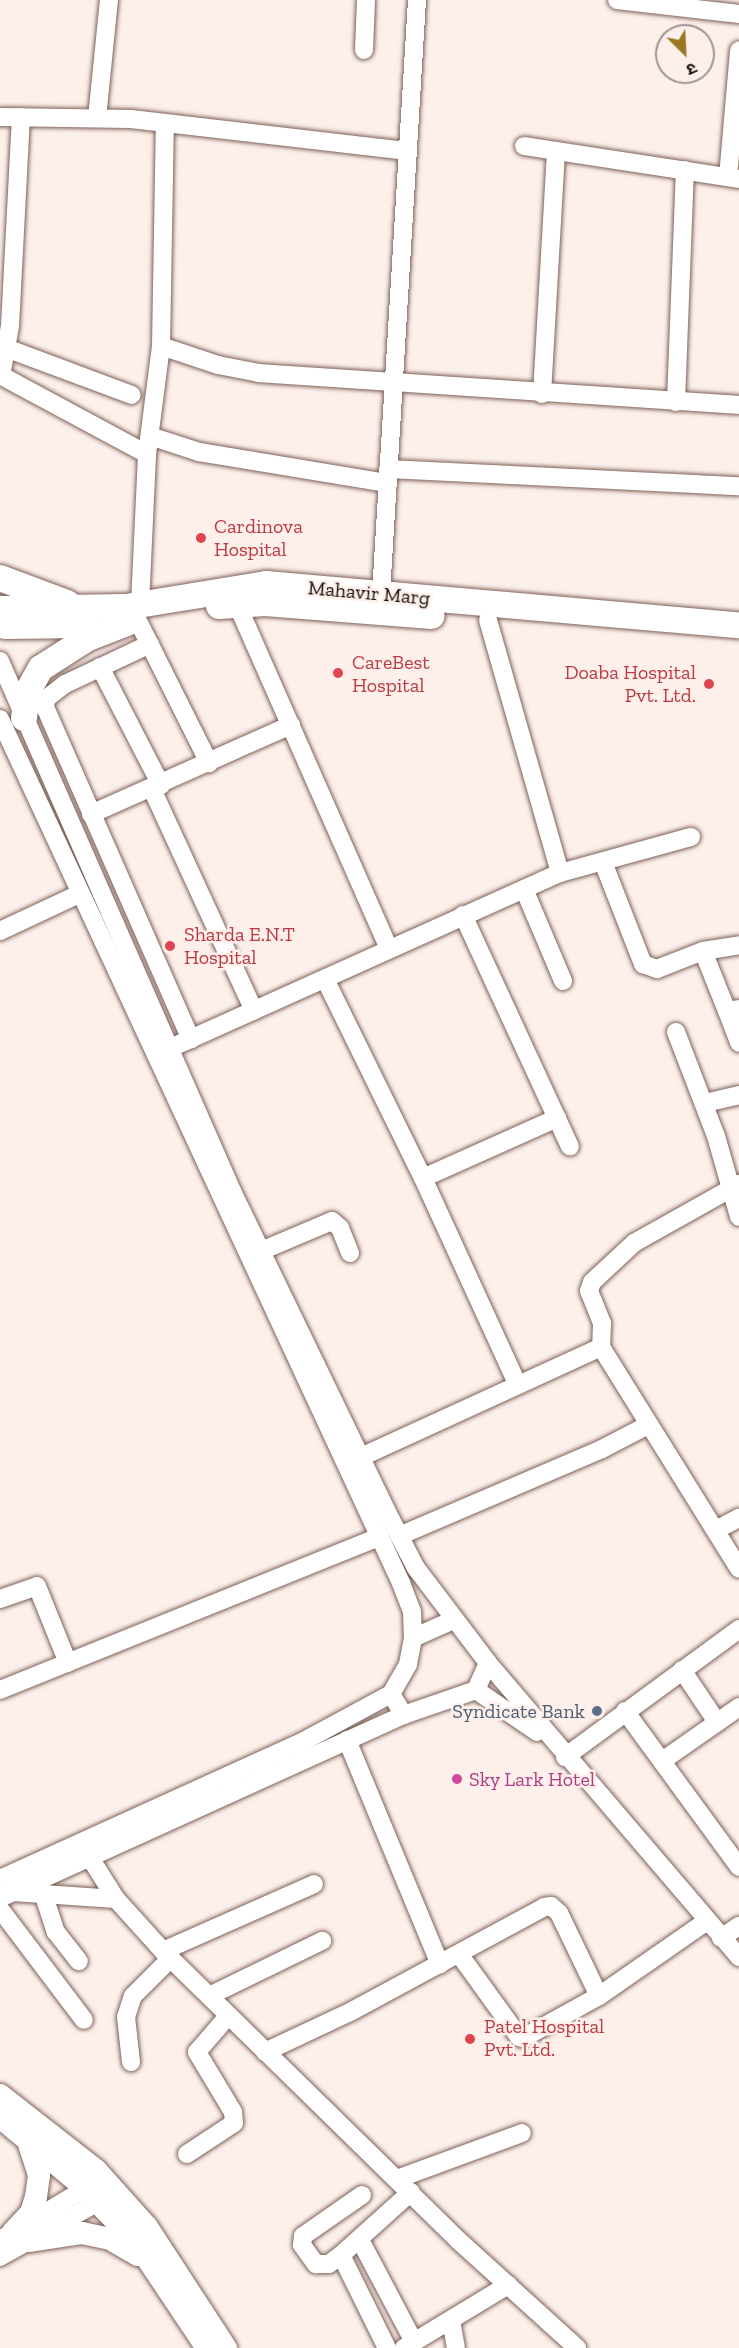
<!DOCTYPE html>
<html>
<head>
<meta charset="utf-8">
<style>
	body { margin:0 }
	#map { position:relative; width:739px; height:2348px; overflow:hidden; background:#fdf0eb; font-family:"Zilla Slab","Noto Sans Devanagari",serif }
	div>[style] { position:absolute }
	.roads { filter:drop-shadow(0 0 2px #7d6157) drop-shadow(0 0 2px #7d6157) }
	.minor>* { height:18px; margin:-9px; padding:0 9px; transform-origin:9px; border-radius:9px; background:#fff }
	.major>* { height:22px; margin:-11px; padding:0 11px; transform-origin:11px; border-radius:11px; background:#fff }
	.highway>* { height:26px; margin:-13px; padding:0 13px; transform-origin:13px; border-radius:13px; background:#fff }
	.dots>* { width:16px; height:16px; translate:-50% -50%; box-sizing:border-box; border:3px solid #fdf0eb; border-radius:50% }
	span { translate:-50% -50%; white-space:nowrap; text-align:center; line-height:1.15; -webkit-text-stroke:5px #fdf0eb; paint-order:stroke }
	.health-label { font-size:20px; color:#be3a42 }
	.left { translate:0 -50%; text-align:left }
	.right { translate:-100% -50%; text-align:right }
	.street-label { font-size:20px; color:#150b07 }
	.service-label { font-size:20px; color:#4e5e75 }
	.hotel-label { font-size:20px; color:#b23c85 }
	.north { position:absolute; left:655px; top:24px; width:60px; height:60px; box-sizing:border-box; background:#fdf0eb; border:2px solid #a09490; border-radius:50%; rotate:156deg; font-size:16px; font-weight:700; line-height:24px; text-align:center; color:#150b07 }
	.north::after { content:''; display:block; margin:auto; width:21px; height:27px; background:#9a7721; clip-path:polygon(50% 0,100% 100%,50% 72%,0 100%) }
</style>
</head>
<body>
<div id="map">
	<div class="roads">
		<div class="minor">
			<div style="left:617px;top:0;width:123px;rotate:6.5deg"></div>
			<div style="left:364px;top:50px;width:50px;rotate:-87.7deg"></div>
			<div style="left:0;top:117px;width:131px;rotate:0.9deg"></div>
			<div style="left:131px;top:119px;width:279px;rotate:6.6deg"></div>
			<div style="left:97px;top:118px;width:119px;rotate:-84.2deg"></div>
			<div style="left:524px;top:146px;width:218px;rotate:8.7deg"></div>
			<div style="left:728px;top:177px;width:127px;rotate:-85deg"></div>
			<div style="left:161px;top:346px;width:60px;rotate:18.4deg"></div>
			<div style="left:218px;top:365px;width:42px;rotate:11deg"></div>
			<div style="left:259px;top:373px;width:481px;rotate:3.8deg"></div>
			<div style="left:6px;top:348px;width:134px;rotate:20.5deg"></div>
			<div style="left:0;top:375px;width:167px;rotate:28.3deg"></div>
			<div style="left:1px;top:376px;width:51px;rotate:-79.8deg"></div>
			<div style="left:10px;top:326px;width:209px;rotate:-87deg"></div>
			<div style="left:542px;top:394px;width:243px;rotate:-86.7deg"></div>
			<div style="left:676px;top:402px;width:232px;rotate:-87.8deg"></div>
			<div style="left:150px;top:436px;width:52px;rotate:18.1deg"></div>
			<div style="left:199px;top:452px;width:191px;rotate:9.4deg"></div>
			<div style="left:388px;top:469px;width:351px;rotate:2.8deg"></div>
			<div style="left:381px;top:594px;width:595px;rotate:-86.53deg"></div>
			<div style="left:140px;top:604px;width:150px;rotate:-87.3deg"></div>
			<div style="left:147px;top:454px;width:109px;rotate:-82.6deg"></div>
			<div style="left:161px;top:346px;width:223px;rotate:-89deg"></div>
			<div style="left:237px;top:604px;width:376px;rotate:66.2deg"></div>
			<div style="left:488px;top:620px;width:263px;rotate:74.1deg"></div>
			<div style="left:138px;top:621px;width:159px;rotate:63.4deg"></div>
			<div style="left:150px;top:644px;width:94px;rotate:154.8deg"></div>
			<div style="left:65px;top:684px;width:24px;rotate:142deg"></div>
			<div style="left:46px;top:699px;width:8px;rotate:97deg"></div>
			<div style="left:45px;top:707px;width:363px;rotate:66.3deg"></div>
			<div style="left:0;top:661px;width:579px;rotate:66.36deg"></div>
			<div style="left:232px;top:1191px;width:354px;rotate:64.2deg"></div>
			<div style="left:386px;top:1510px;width:65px;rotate:62.7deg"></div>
			<div style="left:416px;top:1568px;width:119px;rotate:52.8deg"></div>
			<div style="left:488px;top:1663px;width:30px;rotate:114deg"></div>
			<div style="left:476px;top:1690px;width:76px;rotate:160.9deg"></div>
			<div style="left:404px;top:1715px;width:25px;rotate:-122deg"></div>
			<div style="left:391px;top:1694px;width:34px;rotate:-60deg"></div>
			<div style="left:408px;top:1664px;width:26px;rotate:-79deg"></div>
			<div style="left:413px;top:1638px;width:44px;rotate:-24.2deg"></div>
			<div style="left:100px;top:667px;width:133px;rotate:62.7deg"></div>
			<div style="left:0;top:719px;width:953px;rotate:65.1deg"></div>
			<div style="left:401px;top:1583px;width:31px;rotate:69deg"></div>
			<div style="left:412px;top:1612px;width:26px;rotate:88deg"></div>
			<div style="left:152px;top:789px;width:244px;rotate:65.3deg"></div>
			<div style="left:91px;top:814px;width:219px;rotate:-24deg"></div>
			<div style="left:603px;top:862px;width:110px;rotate:68.6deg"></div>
			<div style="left:643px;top:964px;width:15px;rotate:20deg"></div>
			<div style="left:657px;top:969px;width:49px;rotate:-21.4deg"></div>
			<div style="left:703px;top:951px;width:65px;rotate:68.2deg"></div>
			<div style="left:727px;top:1011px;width:12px;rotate:-9deg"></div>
			<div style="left:524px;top:889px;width:100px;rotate:67deg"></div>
			<div style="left:463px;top:915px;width:255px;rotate:65.2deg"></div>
			<div style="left:0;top:931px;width:87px;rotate:-25.1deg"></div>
			<div style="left:703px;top:951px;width:36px;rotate:-9deg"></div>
			<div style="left:325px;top:979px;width:222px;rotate:63.8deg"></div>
			<div style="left:423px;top:1178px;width:226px;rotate:65.4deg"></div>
			<div style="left:727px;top:1011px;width:34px;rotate:69deg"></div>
			<div style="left:676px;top:1032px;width:111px;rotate:69deg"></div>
			<div style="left:716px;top:1136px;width:84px;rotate:74.1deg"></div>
			<div style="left:168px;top:1049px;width:430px;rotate:-24.2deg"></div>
			<div style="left:560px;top:873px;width:136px;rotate:-15.4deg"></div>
			<div style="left:705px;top:1103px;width:35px;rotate:-13deg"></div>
			<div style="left:423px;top:1178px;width:147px;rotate:-24.1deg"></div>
			<div style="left:739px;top:1184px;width:120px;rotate:150.7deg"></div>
			<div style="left:634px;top:1243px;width:57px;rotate:137.1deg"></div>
			<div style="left:592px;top:1282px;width:9px;rotate:108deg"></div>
			<div style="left:589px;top:1291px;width:35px;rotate:68deg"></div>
			<div style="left:602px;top:1323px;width:24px;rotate:92deg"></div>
			<div style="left:601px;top:1347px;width:261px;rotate:58.1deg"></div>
			<div style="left:261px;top:1251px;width:77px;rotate:-22.9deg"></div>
			<div style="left:332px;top:1221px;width:11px;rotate:41deg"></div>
			<div style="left:340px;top:1228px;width:27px;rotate:68deg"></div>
			<div style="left:361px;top:1457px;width:264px;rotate:-24.6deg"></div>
			<div style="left:716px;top:1530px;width:26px;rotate:-28deg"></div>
			<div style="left:399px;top:1536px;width:221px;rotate:-23.2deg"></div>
			<div style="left:602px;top:1449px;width:52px;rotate:-27.6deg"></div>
			<div style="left:0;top:1599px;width:39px;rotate:-19deg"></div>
			<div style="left:37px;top:1586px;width:83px;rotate:68.1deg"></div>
			<div style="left:488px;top:1663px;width:387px;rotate:49.5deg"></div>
			<div style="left:682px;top:1670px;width:63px;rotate:56.1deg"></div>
			<div style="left:0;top:1690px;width:409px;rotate:-22deg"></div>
			<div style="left:476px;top:1690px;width:74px;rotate:34.5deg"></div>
			<div style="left:625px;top:1711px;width:193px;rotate:53.8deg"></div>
			<div style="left:347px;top:1740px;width:243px;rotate:67.5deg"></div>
			<div style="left:565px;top:1757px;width:216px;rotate:-36.3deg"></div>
			<div style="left:662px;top:1761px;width:94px;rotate:-35deg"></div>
			<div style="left:89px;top:1856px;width:51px;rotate:57.9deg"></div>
			<div style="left:116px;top:1899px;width:70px;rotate:47.9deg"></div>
			<div style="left:163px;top:1951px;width:413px;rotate:44.4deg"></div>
			<div style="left:458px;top:2240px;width:161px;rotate:42.2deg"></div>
			<div style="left:0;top:1879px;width:334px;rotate:-24.4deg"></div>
			<div style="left:304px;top:1741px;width:99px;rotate:-28.4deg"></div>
			<div style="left:13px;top:1892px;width:103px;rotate:3.9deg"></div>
			<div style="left:44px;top:1896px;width:38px;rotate:72deg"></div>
			<div style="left:56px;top:1932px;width:37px;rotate:52deg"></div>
			<div style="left:0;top:1898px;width:444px;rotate:-24.4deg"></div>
			<div style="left:0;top:1909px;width:139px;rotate:52.9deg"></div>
			<div style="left:721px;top:1938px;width:22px;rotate:-34deg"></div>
			<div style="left:163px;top:1951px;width:165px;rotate:-23.9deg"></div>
			<div style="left:459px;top:1954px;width:102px;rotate:54.1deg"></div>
			<div style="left:519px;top:2037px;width:4px;rotate:14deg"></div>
			<div style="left:523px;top:2038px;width:87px;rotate:-28.9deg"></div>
			<div style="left:599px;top:1996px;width:131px;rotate:-34.8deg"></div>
			<div style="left:209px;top:1996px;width:126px;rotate:-26deg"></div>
			<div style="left:265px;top:2052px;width:96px;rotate:-25.2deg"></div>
			<div style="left:352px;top:2011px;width:218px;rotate:-28.4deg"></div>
			<div style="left:544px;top:1907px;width:7px;rotate:-8deg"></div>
			<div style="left:551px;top:1906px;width:11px;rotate:41deg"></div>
			<div style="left:559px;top:1913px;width:92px;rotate:64.3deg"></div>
			<div style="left:131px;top:2062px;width:45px;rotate:-96.3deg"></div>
			<div style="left:126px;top:2017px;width:22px;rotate:-72deg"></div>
			<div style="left:133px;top:1996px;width:54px;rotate:-45deg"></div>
			<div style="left:187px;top:2154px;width:56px;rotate:-33.4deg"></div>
			<div style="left:234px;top:2123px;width:11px;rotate:-95deg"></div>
			<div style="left:233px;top:2112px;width:70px;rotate:-121deg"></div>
			<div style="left:197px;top:2052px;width:48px;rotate:-49.3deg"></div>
			<div style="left:397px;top:2179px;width:133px;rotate:-20.2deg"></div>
			<div style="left:362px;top:2195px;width:72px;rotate:145.2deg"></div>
			<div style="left:303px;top:2236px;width:9px;rotate:96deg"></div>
			<div style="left:302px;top:2245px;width:24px;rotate:54deg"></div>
			<div style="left:316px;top:2264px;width:13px"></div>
			<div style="left:329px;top:2264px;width:15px;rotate:-37deg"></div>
			<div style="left:341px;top:2255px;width:94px;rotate:-42deg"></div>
			<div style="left:0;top:2240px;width:112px;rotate:-31.1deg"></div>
			<div style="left:360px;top:2240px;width:115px;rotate:62.1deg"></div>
			<div style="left:341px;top:2255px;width:104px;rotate:63.7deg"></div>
			<div style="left:0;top:2257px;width:125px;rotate:-29.2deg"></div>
			<div style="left:451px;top:2320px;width:28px;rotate:80deg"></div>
			<div style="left:404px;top:2348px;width:122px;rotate:-31.2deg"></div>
		</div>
		<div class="major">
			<div style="left:0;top:2095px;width:122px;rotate:38deg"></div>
			<div style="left:96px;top:2170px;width:76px;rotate:48.2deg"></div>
			<div style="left:147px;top:2227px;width:145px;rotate:56.9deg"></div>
			<div style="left:0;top:2117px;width:103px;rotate:39.9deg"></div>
			<div style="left:79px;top:2183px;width:82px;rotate:46deg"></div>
			<div style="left:136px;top:2242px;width:128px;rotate:56.2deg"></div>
			<div style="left:13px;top:2232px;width:26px;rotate:-47deg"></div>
			<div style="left:31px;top:2213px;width:17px;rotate:-73deg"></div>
			<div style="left:36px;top:2197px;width:22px;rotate:-82deg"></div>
			<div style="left:39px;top:2175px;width:38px;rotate:-108deg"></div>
			<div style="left:30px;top:2241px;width:53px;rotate:-8.7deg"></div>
			<div style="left:82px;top:2233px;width:29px;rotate:12deg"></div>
			<div style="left:110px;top:2239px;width:32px;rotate:30deg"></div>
		</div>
		<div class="highway">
			<div style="left:0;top:578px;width:72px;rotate:20.5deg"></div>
			<div style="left:219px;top:606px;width:46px;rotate:-3.7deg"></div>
			<div style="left:265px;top:603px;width:167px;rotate:4.5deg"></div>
			<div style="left:0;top:609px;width:126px;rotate:-0.9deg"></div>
			<div style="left:126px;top:607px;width:142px;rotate:-9.3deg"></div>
			<div style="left:266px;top:584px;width:475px;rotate:5deg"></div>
			<div style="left:5px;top:626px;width:80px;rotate:-0.7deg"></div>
			<div style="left:24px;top:718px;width:27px;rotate:-82deg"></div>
			<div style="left:28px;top:691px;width:26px;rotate:-61deg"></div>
			<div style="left:41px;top:668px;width:56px;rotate:-32.6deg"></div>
			<div style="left:88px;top:638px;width:42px;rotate:-21deg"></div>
		</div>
	</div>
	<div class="dots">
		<div style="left:201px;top:538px;background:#e0444e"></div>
		<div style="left:338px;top:673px;background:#e0444e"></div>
		<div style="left:709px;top:684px;background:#e0444e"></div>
		<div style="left:170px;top:946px;background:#e0444e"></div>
		<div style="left:597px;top:1711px;background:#5c6f8a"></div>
		<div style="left:457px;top:1779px;background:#d1479c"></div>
		<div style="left:470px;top:2039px;background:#e0444e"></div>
	</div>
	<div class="health-label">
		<span class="left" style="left:214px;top:538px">Cardinova<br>Hospital</span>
		<span class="left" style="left:352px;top:674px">CareBest<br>Hospital</span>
		<span class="right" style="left:696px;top:684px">Doaba Hospital<br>Pvt. Ltd.</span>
		<span class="left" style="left:184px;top:946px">Sharda E.N.T<br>Hospital</span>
		<span class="left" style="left:484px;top:2038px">Patel Hospital<br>Pvt. Ltd.</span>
	</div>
	<div class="street-label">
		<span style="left:369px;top:593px;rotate:5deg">Mahavir Marg</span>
	</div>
	<div class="service-label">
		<span class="right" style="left:585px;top:1711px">Syndicate Bank</span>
	</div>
	<div class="hotel-label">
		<span class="left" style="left:469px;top:1779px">Sky Lark Hotel</span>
	</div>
	<div class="north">उ</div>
</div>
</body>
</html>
